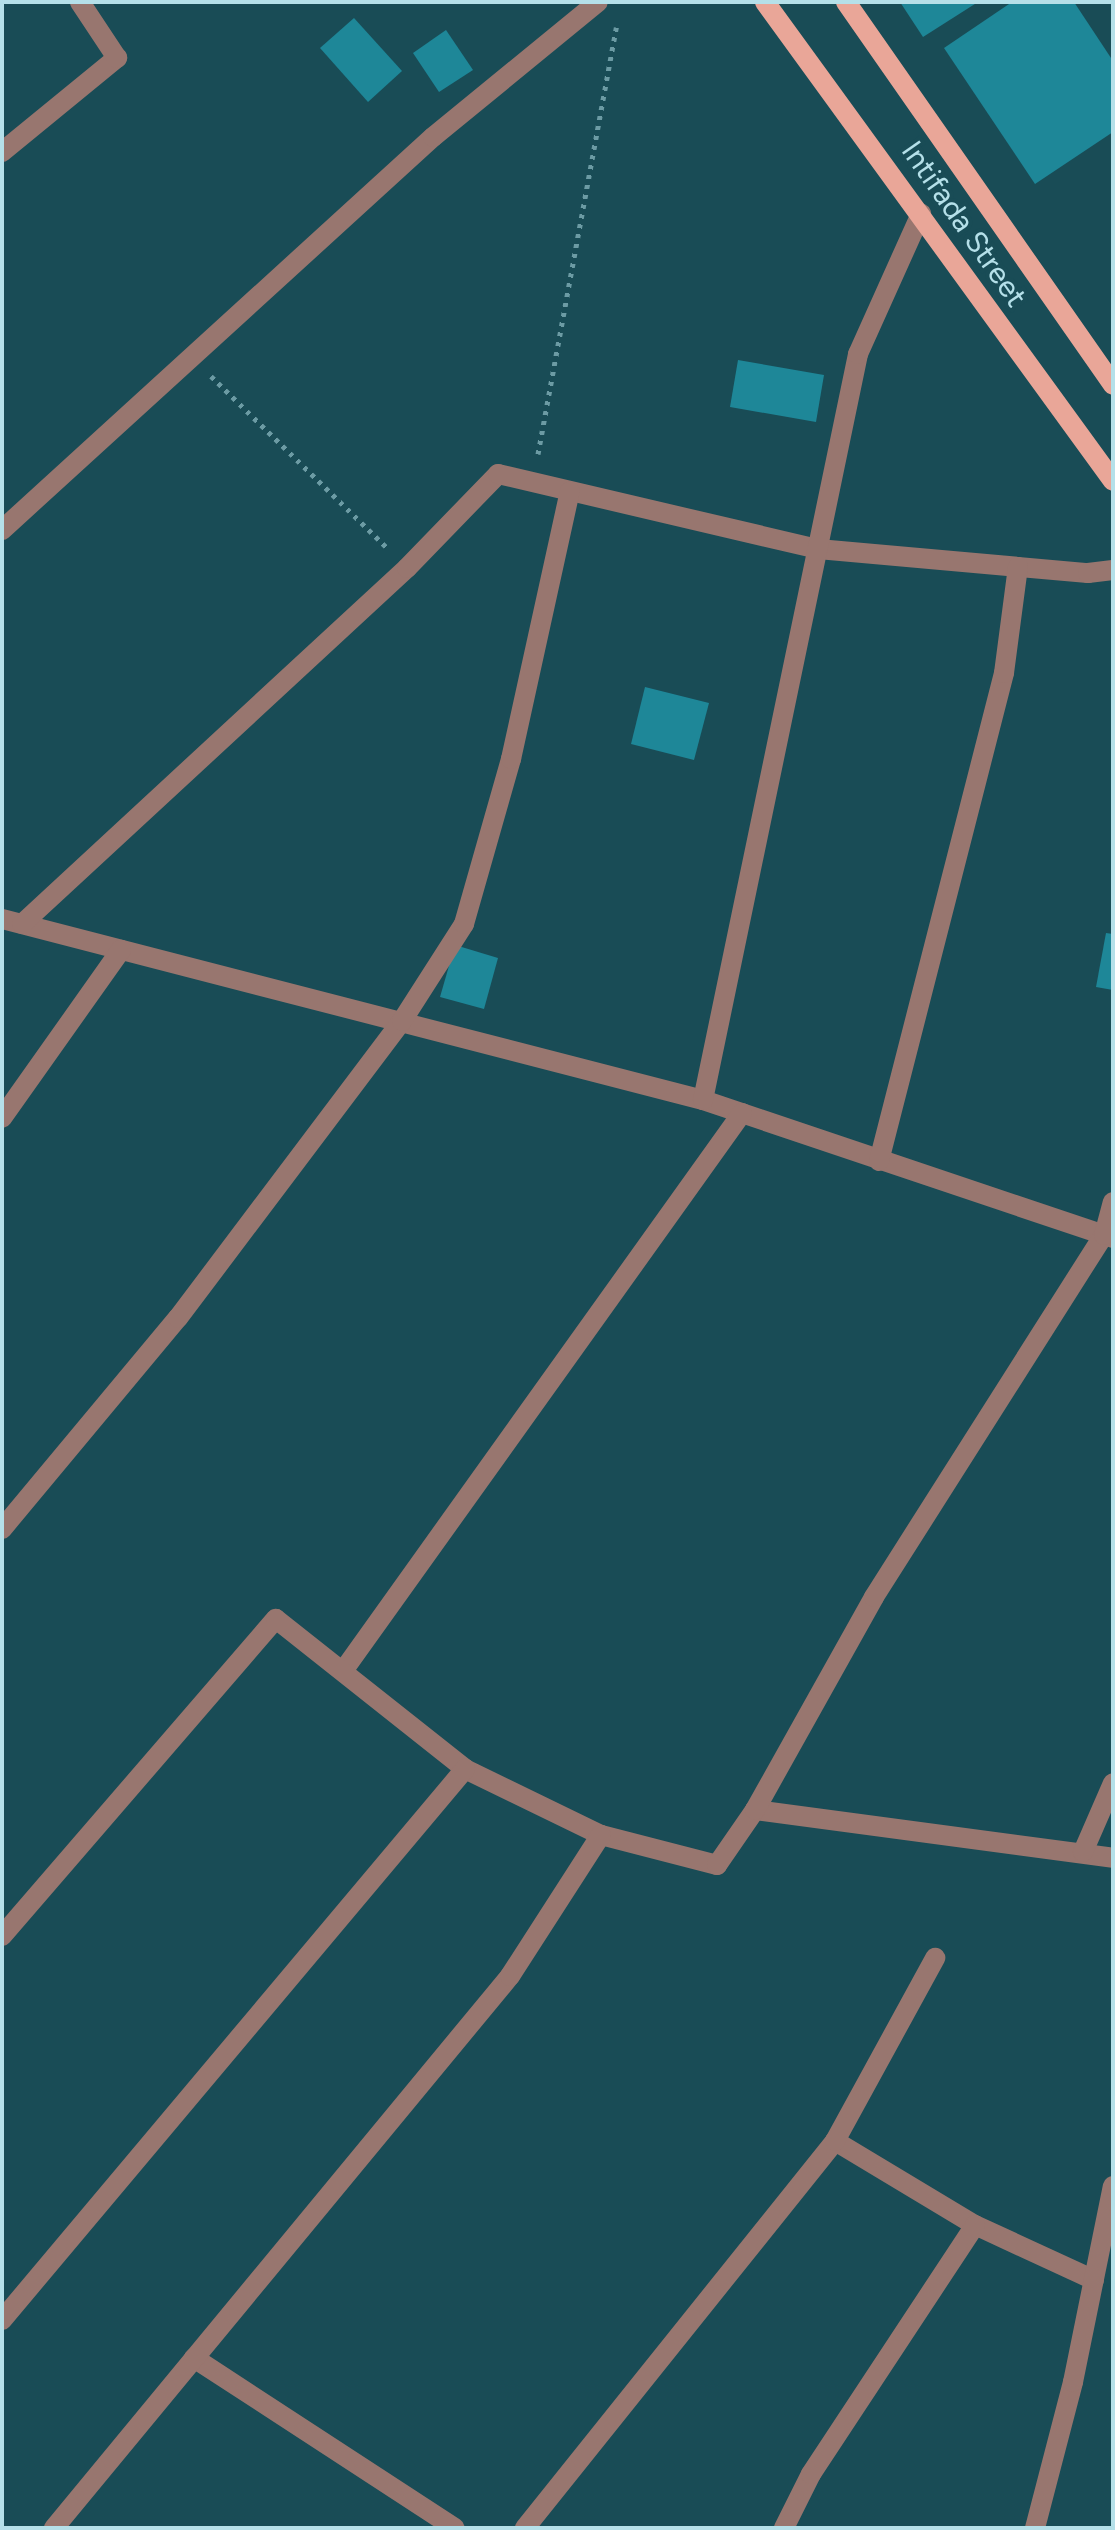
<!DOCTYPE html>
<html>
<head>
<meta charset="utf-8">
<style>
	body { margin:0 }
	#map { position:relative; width:1115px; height:2530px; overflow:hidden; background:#194c56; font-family:Figtree,sans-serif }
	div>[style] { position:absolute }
	.building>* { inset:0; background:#1e8798 }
	.path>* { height:5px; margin-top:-2.5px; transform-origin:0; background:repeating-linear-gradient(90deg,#6c9ba4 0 4px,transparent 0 10px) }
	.minor>* { height:20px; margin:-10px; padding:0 10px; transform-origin:10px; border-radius:10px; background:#98766f }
	.major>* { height:20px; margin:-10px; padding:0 10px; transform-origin:10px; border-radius:10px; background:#e9a698 }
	span { translate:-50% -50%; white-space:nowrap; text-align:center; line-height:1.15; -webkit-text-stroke:8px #194c56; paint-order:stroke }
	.street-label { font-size:30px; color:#b5e0e9 }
	.frame { position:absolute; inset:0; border:4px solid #b5e0e9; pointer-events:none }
</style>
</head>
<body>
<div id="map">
	<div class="building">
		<div style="clip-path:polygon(900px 2px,978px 2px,923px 37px)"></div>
		<div style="clip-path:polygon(1012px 2px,1074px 2px,1113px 61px,1113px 132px,1035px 184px,944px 48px)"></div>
		<div style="clip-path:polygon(354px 18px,402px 71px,368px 102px,320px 48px)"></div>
		<div style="clip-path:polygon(446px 30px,473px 70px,439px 92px,413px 53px)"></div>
		<div style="clip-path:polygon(738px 360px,824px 375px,816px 422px,730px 407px)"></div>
		<div style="clip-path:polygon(645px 687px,709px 703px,694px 760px,631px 744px)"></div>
		<div style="clip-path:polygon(1106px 933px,1113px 934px,1113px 990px,1096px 987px)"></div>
		<div style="clip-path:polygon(455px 945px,498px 958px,484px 1009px,440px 997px)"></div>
	</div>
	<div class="path">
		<div style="left:211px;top:376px;width:246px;rotate:44.3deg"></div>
		<div style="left:538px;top:454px;width:434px;rotate:-79.6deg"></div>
	</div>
	<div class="minor">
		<div style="left:2px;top:152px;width:149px;rotate:-39.3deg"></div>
		<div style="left:117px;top:58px;width:67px;rotate:-123.5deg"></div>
		<div style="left:2px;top:530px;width:583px;rotate:-42.36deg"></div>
		<div style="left:433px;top:137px;width:213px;rotate:-39.3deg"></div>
		<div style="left:2px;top:919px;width:724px;rotate:14.48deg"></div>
		<div style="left:703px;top:1100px;width:433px;rotate:18.6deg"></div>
		<div style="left:22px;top:924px;width:524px;rotate:-42.76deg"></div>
		<div style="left:407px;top:568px;width:131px;rotate:-45.9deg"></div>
		<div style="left:498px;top:474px;width:329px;rotate:13.2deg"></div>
		<div style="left:818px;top:549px;width:271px;rotate:5.1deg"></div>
		<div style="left:1088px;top:573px;width:25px;rotate:-7deg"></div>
		<div style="left:703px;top:1100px;width:762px;rotate:-78.26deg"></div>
		<div style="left:858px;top:354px;width:154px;rotate:-65.8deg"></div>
		<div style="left:2px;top:1118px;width:206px;rotate:-54.7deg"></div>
		<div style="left:879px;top:1161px;width:504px;rotate:-75.63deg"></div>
		<div style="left:1004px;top:673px;width:107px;rotate:-82.5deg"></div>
		<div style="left:2px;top:1529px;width:275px;rotate:-50.2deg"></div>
		<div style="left:178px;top:1318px;width:372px;rotate:-53deg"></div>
		<div style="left:402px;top:1021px;width:115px;rotate:-57.4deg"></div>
		<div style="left:464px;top:924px;width:172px;rotate:-74.1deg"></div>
		<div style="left:511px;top:759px;width:274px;rotate:-77.6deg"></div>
		<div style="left:343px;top:1671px;width:686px;rotate:-54.43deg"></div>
		<div style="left:755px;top:1810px;width:361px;rotate:7.6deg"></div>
		<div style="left:1083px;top:1852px;width:75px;rotate:-66.5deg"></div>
		<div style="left:2px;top:1936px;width:419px;rotate:-49.2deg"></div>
		<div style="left:276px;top:1619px;width:241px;rotate:38.4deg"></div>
		<div style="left:465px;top:1769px;width:151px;rotate:25.9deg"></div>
		<div style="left:601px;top:1835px;width:120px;rotate:14.5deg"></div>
		<div style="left:717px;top:1865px;width:67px;rotate:-55.4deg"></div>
		<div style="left:755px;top:1810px;width:244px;rotate:-60.8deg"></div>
		<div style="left:874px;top:1597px;width:429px;rotate:-57.6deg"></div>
		<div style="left:1104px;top:1235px;width:34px;rotate:-75deg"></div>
		<div style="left:835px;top:2141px;width:163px;rotate:31deg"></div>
		<div style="left:975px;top:2225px;width:131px;rotate:24.8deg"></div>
		<div style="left:2px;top:2320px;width:720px;rotate:-49.96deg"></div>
		<div style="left:194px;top:2358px;width:311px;rotate:33.1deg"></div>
		<div style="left:54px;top:2528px;width:716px;rotate:-50.44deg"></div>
		<div style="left:510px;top:1976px;width:168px;rotate:-57.2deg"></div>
		<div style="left:525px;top:2528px;width:496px;rotate:-51.3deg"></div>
		<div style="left:835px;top:2141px;width:209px;rotate:-61.3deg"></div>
		<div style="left:784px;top:2528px;width:60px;rotate:-63.4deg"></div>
		<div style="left:811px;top:2474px;width:298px;rotate:-56.6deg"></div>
		<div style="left:1035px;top:2528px;width:151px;rotate:-75.4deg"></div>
		<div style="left:1073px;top:2382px;width:200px;rotate:-78.5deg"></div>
	</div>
	<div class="major">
		<div style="left:765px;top:2px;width:592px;rotate:54deg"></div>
		<div style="left:846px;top:2px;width:467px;rotate:55.1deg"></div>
	</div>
	<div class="street-label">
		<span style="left:964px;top:224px;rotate:55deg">Intifada Street</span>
	</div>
	<div class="frame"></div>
</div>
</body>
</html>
